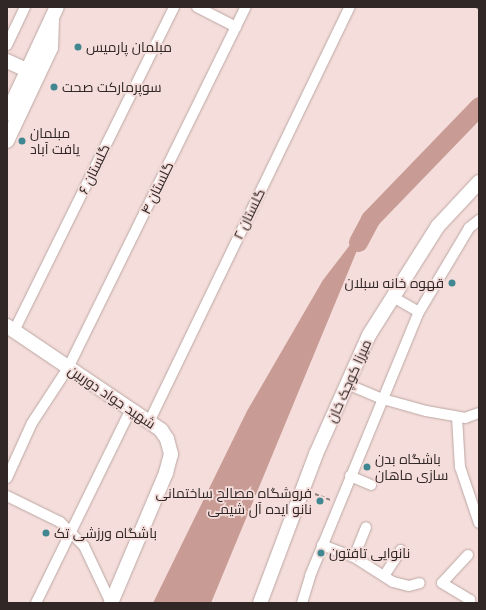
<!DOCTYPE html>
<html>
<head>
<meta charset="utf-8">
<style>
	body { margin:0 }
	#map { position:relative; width:486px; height:610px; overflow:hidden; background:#f4ddda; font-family:"Noto Serif",Cairo,serif }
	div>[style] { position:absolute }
	.water>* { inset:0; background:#c89b95 }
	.river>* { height:19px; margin:-9.5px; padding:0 9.5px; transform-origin:9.5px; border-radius:9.5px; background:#c89b95 }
	.path>* { height:2px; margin-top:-1px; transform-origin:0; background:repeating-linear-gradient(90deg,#8f7f7d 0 4px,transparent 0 6px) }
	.roads { filter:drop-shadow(0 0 1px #bca7a4) drop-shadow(0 0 1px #bca7a4) }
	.street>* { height:10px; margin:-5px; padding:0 5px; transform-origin:5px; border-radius:5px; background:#fff }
	.secondary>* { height:14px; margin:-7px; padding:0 7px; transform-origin:7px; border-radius:7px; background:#fff }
	.dots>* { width:11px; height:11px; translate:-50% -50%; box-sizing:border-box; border:2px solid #f4ddda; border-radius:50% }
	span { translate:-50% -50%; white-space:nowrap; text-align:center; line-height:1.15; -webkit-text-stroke:3.5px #f4ddda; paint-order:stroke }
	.poi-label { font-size:14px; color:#302726 }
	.left { translate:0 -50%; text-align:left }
	.right { translate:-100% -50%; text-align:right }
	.street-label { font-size:14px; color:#302726 }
	.frame { position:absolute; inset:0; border:8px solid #302726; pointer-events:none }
</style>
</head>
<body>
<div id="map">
	<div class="water">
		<div style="clip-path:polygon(370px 219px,211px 603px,153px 603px,247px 411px,323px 280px)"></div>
	</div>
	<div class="river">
		<div style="left:358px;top:242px;width:26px;rotate:-62deg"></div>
		<div style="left:370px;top:219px;width:157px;rotate:-46deg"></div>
	</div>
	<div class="path">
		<div style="left:476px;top:7px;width:4px;rotate:34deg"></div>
		<div style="left:315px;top:494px;width:17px;rotate:21deg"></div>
	</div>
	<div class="roads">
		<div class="street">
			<div style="left:197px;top:7px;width:44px;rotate:27.1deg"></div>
			<div style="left:7px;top:45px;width:42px;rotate:-64.7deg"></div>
			<div style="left:393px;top:297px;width:30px;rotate:30deg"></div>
			<div style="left:14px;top:331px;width:361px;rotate:-63.7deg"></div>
			<div style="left:347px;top:384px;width:39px;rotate:23deg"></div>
			<div style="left:383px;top:399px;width:45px;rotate:15.6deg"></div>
			<div style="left:426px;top:411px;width:40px;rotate:10deg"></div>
			<div style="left:465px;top:418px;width:15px;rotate:-20deg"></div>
			<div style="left:457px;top:417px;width:50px;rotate:86.6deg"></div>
			<div style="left:460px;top:467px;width:59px;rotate:71.3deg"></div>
			<div style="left:149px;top:422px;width:461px;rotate:-64.2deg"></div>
			<div style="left:350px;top:476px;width:23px;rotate:23deg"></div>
			<div style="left:7px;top:478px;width:60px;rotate:-65.6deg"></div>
			<div style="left:32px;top:423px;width:66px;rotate:-56.8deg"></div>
			<div style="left:68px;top:368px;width:402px;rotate:-63.8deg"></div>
			<div style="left:7px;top:496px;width:59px;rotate:26.1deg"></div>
			<div style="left:60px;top:522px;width:34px;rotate:45deg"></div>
			<div style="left:84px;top:546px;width:63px;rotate:64.7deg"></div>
			<div style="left:322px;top:545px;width:34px;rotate:21deg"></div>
			<div style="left:354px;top:557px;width:46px;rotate:32.7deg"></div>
			<div style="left:393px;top:582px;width:16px;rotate:14deg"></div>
			<div style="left:409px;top:586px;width:11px;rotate:-15deg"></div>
			<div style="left:468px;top:555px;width:38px;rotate:133deg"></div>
			<div style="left:442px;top:583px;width:33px;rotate:31deg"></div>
			<div style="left:470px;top:600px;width:4px;rotate:124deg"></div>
			<div style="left:354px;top:557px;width:32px;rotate:-68deg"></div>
			<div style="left:384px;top:576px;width:31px;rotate:-57deg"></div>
			<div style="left:36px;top:603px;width:216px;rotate:-63.9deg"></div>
			<div style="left:302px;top:603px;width:28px;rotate:-73deg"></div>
			<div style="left:310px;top:576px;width:286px;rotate:-67.6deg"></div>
			<div style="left:419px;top:312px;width:98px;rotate:-59.2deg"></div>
			<div style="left:469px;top:228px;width:13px;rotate:-39deg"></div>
		</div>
		<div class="secondary">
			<div style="left:7px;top:61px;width:14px;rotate:25deg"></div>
			<div style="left:7px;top:114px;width:118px;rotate:-65deg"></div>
			<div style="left:7px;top:141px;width:103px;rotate:-64.7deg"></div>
			<div style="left:51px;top:48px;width:30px;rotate:-88deg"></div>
			<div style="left:7px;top:326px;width:186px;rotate:34deg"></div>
			<div style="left:161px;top:430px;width:11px;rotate:56deg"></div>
			<div style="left:167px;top:439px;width:16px;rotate:75deg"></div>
			<div style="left:171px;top:454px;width:20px;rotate:105deg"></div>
			<div style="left:166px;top:473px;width:141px;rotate:112.9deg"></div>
			<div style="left:260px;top:603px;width:159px;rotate:-69.4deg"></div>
			<div style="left:316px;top:454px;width:130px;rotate:-66deg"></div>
			<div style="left:369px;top:335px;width:129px;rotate:-57.7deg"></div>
			<div style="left:438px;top:226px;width:60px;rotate:-47deg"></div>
		</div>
	</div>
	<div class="dots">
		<div style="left:78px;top:47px;background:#418791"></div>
		<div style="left:54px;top:87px;background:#418791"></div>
		<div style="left:22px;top:141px;background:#418791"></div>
		<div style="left:452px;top:283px;background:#418791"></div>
		<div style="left:367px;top:467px;background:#418791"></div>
		<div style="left:320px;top:501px;background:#418791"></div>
		<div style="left:46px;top:533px;background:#418791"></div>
		<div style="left:321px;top:553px;background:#418791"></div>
	</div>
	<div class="poi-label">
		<span class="left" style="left:86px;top:47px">مبلمان پارمیس</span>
		<span class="left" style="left:62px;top:87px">سوپرمارکت صحت</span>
		<span class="left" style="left:30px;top:141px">مبلمان<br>یافت آباد</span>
		<span class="right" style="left:444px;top:283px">قهوه خانه سبلان</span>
		<span class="left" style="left:375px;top:467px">باشگاه بدن<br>سازی ماهان</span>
		<span class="right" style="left:312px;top:501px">فروشگاه مصالح ساختمانی<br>نانو ایده آل شیمی</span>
		<span class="left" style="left:54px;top:533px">باشگاه ورزشی تک</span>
		<span class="left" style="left:329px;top:553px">نانوایی تافتون</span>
	</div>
	<div class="street-label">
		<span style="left:94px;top:169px;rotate:-64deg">گلستان ۶</span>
		<span style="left:157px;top:188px;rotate:-64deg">گلستان ۴</span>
		<span style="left:249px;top:214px;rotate:-64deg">گلستان ۲</span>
		<span style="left:349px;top:381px;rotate:-66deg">میرزا کوچک خان</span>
		<span style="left:112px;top:397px;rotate:34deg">شهید جواد دوربین</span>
	</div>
	<div class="frame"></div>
</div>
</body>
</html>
